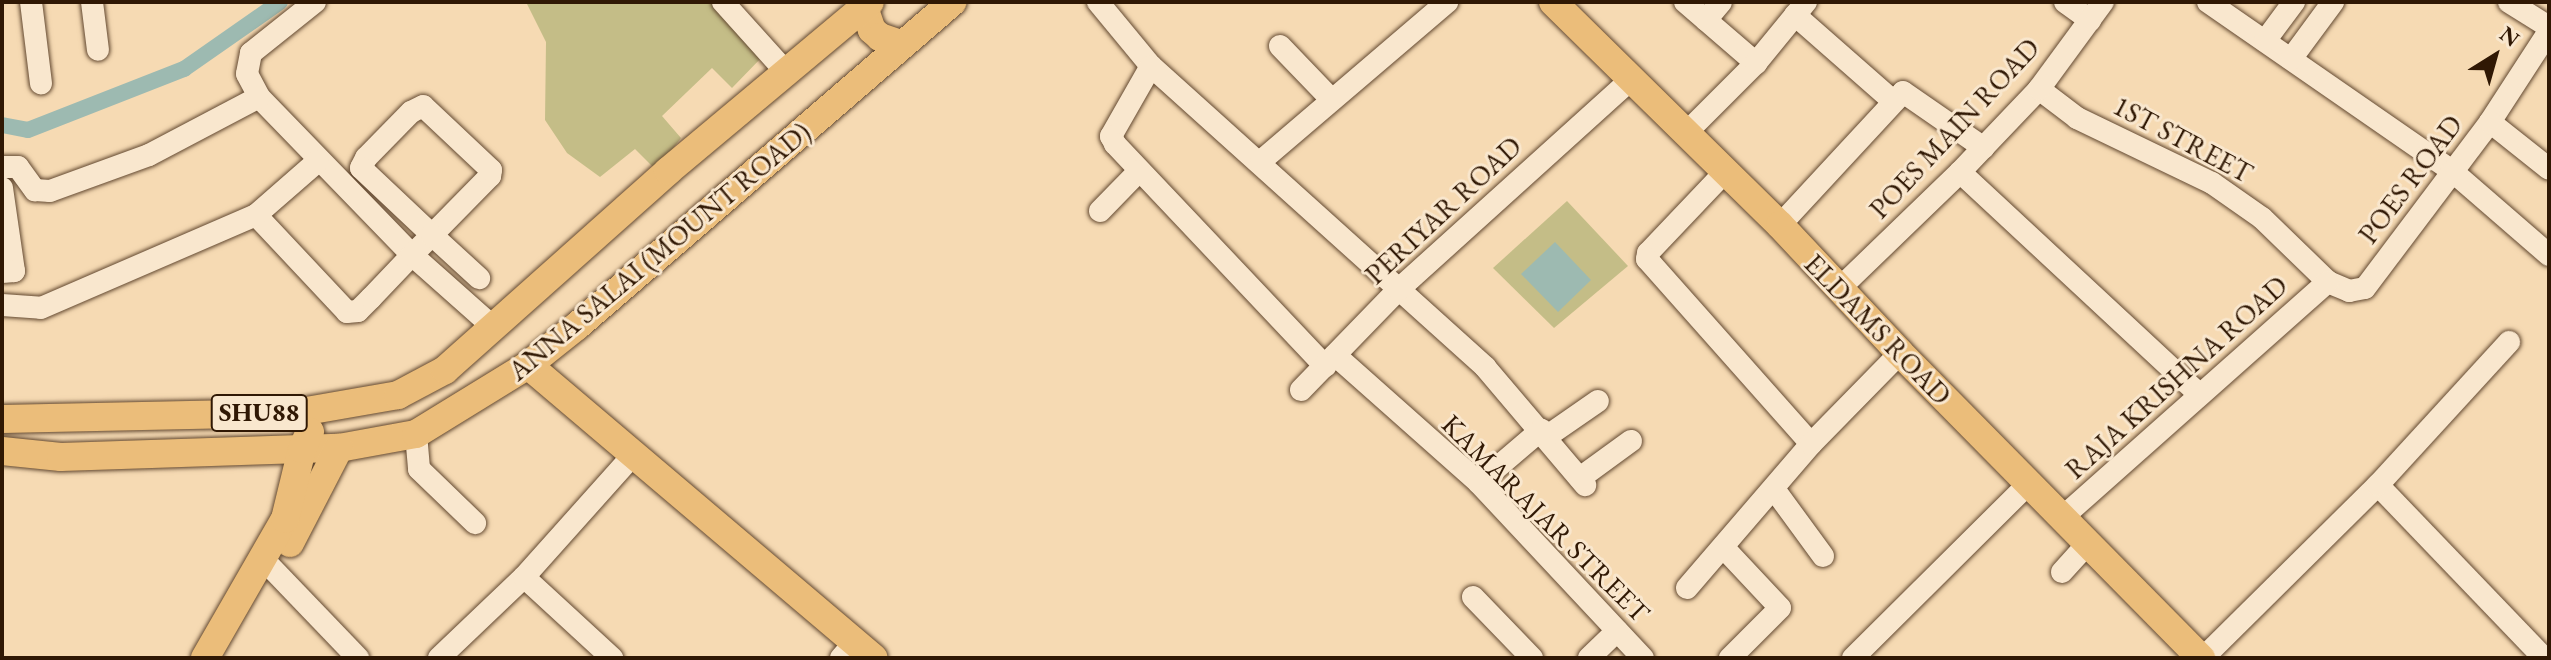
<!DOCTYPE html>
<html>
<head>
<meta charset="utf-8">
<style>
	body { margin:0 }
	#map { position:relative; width:2551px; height:660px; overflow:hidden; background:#f6dab3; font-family:"EB Garamond",serif }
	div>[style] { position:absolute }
	.green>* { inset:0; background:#c4bd87 }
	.water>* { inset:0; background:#9dbab1 }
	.canal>* { height:16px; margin:-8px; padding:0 8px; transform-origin:8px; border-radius:8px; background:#9dbab1 }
	.roads { filter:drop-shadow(0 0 2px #624830) drop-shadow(0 0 2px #624830) }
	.minor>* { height:22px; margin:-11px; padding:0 11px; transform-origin:11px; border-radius:11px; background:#f9e7ce }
	.major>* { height:28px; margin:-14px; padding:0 14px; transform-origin:14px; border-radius:14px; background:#ebbd7a }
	span { translate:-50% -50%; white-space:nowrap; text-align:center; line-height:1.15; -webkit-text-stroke:6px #f9e7ce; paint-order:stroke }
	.shield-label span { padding:2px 6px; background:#f9e7ce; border:2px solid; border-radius:6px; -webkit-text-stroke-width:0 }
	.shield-label { font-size:26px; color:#301804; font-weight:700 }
	.street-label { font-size:28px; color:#301804 }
	.frame { position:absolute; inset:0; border:4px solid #301804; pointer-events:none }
	.north { position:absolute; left:2455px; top:16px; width:80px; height:80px; -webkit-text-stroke:6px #f9e7ce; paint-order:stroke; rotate:37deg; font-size:22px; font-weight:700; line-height:32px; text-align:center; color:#301804 }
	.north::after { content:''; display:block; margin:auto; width:28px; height:36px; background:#301804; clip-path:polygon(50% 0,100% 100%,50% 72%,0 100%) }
</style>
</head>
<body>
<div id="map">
	<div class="green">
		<div style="clip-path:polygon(526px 2px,715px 2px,764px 55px,732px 88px,712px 68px,662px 116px,681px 138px,656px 170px,635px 149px,600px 177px,567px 153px,545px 120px,546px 42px)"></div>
		<div style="clip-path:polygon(1567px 201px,1628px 266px,1554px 328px,1493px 268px)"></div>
	</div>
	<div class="water">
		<div style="clip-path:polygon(1555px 242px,1591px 280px,1558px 312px,1521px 274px)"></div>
	</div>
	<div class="canal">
		<div style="left:2px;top:125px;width:26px;rotate:11deg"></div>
		<div style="left:28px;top:130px;width:168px;rotate:-21.4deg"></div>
		<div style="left:184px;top:69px;width:117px;rotate:-34.9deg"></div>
	</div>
	<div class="roads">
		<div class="minor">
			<div style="left:31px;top:2px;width:82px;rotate:83deg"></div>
			<div style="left:92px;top:2px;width:48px;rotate:82.9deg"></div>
			<div style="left:315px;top:2px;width:82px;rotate:141.4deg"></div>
			<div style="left:251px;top:53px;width:21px;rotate:101deg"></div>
			<div style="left:247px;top:74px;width:26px;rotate:62deg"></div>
			<div style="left:259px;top:97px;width:220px;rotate:45.9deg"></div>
			<div style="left:412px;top:255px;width:107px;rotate:41.6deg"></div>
			<div style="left:723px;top:2px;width:94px;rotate:48deg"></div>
			<div style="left:1098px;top:2px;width:83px;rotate:50.4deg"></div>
			<div style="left:1151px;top:66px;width:450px;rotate:42deg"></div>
			<div style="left:1485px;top:367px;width:155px;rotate:49.7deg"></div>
			<div style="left:1685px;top:2px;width:94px;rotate:40.7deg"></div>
			<div style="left:2065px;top:2px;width:31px;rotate:36deg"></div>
			<div style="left:2208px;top:2px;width:297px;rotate:34.7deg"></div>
			<div style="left:2452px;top:171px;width:128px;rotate:40.9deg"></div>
			<div style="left:2509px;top:2px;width:47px;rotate:32deg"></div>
			<div style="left:1795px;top:15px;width:130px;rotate:41.3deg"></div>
			<div style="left:1706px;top:20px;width:23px;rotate:-50deg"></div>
			<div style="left:2265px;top:41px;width:49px;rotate:-53.4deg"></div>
			<div style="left:1280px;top:46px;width:74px;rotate:46.1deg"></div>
			<div style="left:2291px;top:59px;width:71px;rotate:-53.6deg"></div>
			<div style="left:1151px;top:66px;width:81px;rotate:119.7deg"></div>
			<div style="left:1111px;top:136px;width:9px;rotate:63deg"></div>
			<div style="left:1115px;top:144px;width:306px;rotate:46.6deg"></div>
			<div style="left:2039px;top:89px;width:48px;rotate:37.3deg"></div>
			<div style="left:2077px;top:118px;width:150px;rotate:25.7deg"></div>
			<div style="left:2212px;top:183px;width:61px;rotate:35deg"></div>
			<div style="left:2262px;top:218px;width:92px;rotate:44.1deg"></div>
			<div style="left:2328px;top:282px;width:23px;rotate:23deg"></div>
			<div style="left:2349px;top:291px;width:16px;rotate:-11deg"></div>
			<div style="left:2365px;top:288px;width:208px;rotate:-53deg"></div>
			<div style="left:2490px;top:122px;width:108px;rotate:-57deg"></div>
			<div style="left:2490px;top:122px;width:75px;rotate:38.5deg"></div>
			<div style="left:1685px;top:134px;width:100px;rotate:-45deg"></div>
			<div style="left:1756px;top:63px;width:79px;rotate:-50.7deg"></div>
			<div style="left:1261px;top:161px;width:245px;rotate:-40.5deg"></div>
			<div style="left:2px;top:167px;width:16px"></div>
			<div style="left:18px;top:167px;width:29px;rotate:54deg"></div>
			<div style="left:35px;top:190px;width:15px;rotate:4deg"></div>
			<div style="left:50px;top:191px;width:105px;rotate:-20deg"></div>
			<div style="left:149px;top:155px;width:124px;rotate:-27.8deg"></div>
			<div style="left:1960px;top:172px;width:326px;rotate:42.9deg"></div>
			<div style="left:1724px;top:173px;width:110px;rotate:133.5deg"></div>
			<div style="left:1648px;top:253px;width:6px;rotate:99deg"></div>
			<div style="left:1647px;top:259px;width:247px;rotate:48.4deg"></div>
			<div style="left:2px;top:188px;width:84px;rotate:81.8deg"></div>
			<div style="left:14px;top:271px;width:12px;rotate:175deg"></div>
			<div style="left:1100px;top:211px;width:56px;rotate:-45.7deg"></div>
			<div style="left:256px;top:215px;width:133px;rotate:46.8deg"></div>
			<div style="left:347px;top:312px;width:11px;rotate:-5deg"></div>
			<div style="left:358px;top:311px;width:18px;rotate:-45deg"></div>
			<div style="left:371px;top:298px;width:59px;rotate:-46.4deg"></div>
			<div style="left:412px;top:255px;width:28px;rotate:-45deg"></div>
			<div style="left:432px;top:235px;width:83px;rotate:-45.5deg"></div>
			<div style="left:490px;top:176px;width:6px;rotate:-81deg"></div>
			<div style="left:491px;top:170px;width:93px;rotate:-136.7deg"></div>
			<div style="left:423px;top:106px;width:13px;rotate:153deg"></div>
			<div style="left:411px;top:112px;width:64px;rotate:134.4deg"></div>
			<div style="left:366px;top:158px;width:11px;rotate:117deg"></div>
			<div style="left:361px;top:168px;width:98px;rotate:43.3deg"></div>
			<div style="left:432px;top:235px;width:64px;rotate:42.5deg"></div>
			<div style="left:1780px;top:225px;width:181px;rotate:-47.2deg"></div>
			<div style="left:1903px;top:92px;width:98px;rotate:34.7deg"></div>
			<div style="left:1840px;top:288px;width:167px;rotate:-44deg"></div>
			<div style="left:1960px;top:172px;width:115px;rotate:-46.4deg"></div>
			<div style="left:2039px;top:89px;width:108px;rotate:-53.7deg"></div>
			<div style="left:2px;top:305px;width:39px;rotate:4deg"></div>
			<div style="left:41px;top:308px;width:234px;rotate:-23.4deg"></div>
			<div style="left:256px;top:215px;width:82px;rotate:-41.1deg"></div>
			<div style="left:1335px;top:355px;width:193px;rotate:41.6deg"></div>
			<div style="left:1479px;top:483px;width:240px;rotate:46.9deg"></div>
			<div style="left:1301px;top:390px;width:141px;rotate:-45.9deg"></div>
			<div style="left:1399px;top:289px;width:312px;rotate:-42.1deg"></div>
			<div style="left:416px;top:434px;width:35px;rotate:85deg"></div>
			<div style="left:419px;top:469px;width:78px;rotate:44deg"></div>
			<div style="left:1546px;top:437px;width:63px;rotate:-34.7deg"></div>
			<div style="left:1580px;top:478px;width:63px;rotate:-36deg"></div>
			<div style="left:1479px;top:483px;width:82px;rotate:-40.5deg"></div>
			<div style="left:2378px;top:485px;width:240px;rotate:46.2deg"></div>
			<div style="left:1774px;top:489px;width:83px;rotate:53.8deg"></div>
			<div style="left:2064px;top:516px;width:353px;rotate:-41.6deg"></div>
			<div style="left:1723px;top:547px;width:83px;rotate:46.9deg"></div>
			<div style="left:1780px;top:608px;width:71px;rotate:135deg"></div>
			<div style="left:264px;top:560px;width:136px;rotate:46.2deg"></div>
			<div style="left:2062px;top:572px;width:40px;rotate:-48deg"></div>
			<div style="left:524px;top:577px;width:120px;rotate:42.6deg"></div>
			<div style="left:1687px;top:588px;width:190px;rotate:-49.3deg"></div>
			<div style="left:1811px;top:444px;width:127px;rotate:-45.6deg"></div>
			<div style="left:1473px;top:597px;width:85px;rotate:46deg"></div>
			<div style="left:439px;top:658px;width:117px;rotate:-43.6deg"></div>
			<div style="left:524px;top:577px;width:165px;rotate:-48.2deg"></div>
			<div style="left:841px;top:658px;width:21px;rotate:-49deg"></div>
			<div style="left:1589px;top:658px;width:39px;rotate:-44deg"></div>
			<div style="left:1853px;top:658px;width:247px;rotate:-44.8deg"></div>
			<div style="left:2203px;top:658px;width:246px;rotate:-44.7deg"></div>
			<div style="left:2378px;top:485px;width:194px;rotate:-47.5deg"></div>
		</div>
		<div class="major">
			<div style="left:1553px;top:2px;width:318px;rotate:44.5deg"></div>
			<div style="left:1780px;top:225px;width:175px;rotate:46.8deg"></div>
			<div style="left:1900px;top:353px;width:429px;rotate:45.4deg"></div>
			<div style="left:864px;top:7px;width:24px;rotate:71deg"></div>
			<div style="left:872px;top:30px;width:11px;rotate:41deg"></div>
			<div style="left:880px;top:37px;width:24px;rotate:19deg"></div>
			<div style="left:528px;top:365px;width:453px;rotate:40.3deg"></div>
			<div style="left:2px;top:419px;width:293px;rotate:-1.2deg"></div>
			<div style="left:295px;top:413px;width:105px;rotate:-9.9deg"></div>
			<div style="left:398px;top:395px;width:53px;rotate:-28deg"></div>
			<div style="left:445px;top:370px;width:299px;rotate:-41.7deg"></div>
			<div style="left:668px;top:171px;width:263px;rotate:-39.9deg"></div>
			<div style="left:2px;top:451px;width:59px;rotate:5.8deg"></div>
			<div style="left:61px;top:457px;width:278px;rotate:-1.9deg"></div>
			<div style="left:339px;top:448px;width:78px;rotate:-10.3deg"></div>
			<div style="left:416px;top:434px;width:132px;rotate:-31.6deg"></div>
			<div style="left:528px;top:365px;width:63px;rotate:-38.5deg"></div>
			<div style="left:577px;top:326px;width:496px;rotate:-40.8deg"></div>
			<div style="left:290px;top:543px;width:107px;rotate:-62.7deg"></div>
			<div style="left:205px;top:658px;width:160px;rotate:-60.1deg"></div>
			<div style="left:285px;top:519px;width:72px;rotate:-76.3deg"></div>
			<div style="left:302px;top:449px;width:19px;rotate:-65deg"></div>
		</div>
	</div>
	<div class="shield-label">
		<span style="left:259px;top:413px">SHU88</span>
	</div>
	<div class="street-label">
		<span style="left:1954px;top:128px;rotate:-47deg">POES MAIN ROAD</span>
		<span style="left:2183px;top:139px;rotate:28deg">1ST STREET</span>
		<span style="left:2410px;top:179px;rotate:-53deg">POES ROAD</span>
		<span style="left:1443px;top:210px;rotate:-43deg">PERIYAR ROAD</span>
		<span style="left:659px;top:251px;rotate:-40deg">ANNA SALAI (MOUNT ROAD)</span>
		<span style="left:1878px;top:329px;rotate:46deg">ELDAMS ROAD</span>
		<span style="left:2176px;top:377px;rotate:-42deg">RAJA KRISHNA ROAD</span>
		<span style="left:1546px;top:518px;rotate:45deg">KAMARAJAR STREET</span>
	</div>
	<div class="frame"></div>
	<div class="north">N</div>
</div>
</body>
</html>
